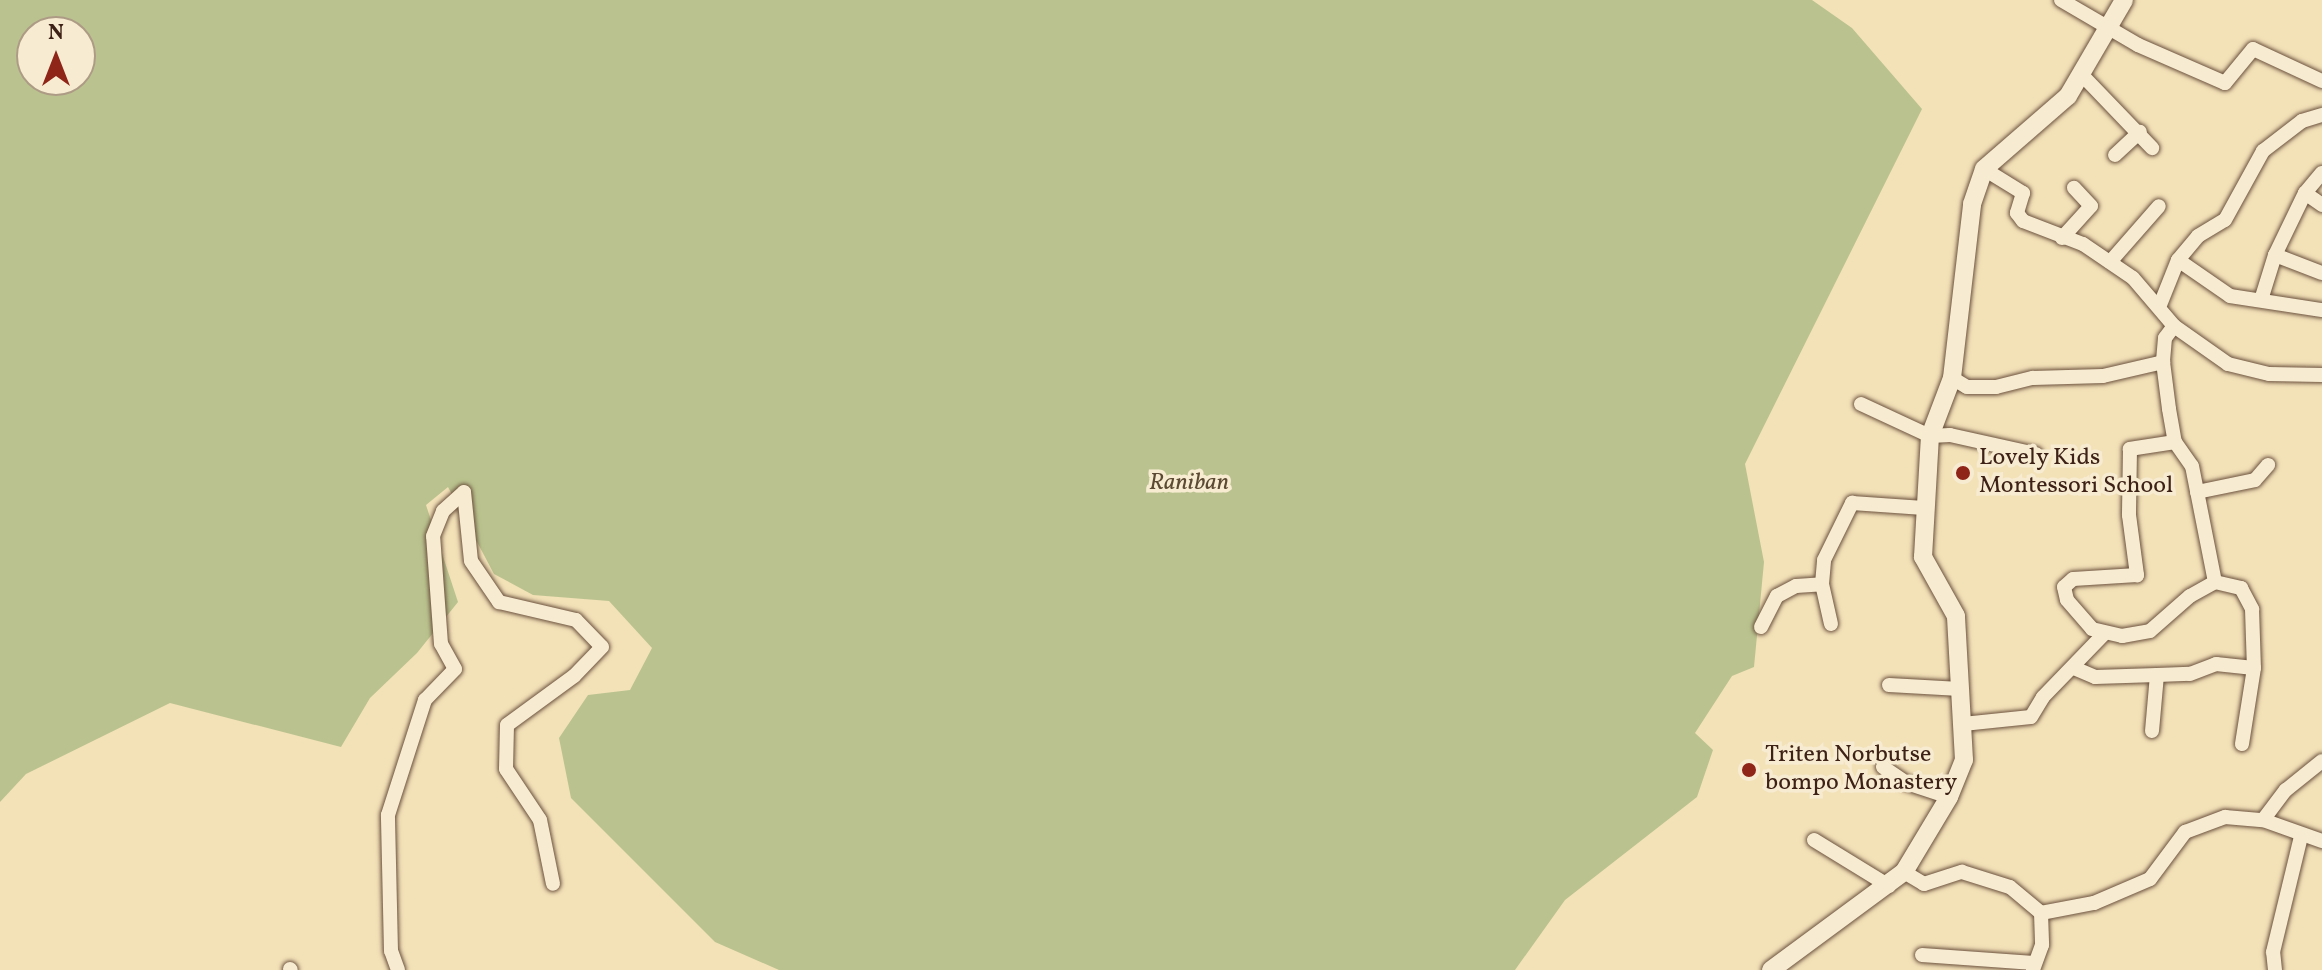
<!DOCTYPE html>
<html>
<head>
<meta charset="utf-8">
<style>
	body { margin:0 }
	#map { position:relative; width:2322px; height:970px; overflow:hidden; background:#f3e1b8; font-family:Vollkorn,serif }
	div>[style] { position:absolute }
	.green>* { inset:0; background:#bac38f }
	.roads { filter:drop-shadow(0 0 2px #6b513e) drop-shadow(0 0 2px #6b513e) }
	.minor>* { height:14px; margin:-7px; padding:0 7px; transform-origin:7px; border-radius:7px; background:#f7ecd1 }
	.tertiary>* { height:18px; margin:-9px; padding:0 9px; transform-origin:9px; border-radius:9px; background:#f7ecd1 }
	.dots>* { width:22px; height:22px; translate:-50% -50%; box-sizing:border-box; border:4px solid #f7ecd1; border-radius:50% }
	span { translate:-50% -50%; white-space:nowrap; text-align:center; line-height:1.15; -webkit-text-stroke:7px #f7ecd1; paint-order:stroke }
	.poi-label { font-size:24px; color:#3e2116 }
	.left { translate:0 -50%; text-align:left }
	.park-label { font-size:24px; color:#5d4a34; font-style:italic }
	.north { position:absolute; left:16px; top:16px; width:80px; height:80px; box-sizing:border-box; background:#f7ecd1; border:2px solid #ad9b86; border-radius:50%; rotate:0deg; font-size:22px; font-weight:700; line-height:32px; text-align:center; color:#3e2116 }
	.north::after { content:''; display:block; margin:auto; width:28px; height:36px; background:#8f2418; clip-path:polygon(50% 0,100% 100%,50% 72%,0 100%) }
</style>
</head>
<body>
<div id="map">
	<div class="green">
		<div style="clip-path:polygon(evenodd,0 0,1812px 0,1852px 28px,1922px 109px,1745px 464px,1764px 562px,1754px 667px,1732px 676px,1695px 733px,1713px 750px,1697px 797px,1565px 900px,1515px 970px,779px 970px,715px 942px,571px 798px,559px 738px,588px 695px,630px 690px,652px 648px,609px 601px,533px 595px,494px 574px,448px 487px,426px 505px,458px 602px,417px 653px,370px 698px,341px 747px,170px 703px,26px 774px,0 802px,0 0,32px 32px,80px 32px,80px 80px,32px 80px,32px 32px)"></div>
	</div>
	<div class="roads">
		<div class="minor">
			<div style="left:2061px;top:0;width:89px;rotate:30.3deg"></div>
			<div style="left:2138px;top:45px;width:95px;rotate:23.6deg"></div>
			<div style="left:2225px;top:83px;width:44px;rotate:-50.5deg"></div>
			<div style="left:2253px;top:49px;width:76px;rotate:24.9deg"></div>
			<div style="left:2083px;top:76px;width:100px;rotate:46.2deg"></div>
			<div style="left:2115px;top:155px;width:34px;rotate:-43deg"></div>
			<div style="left:1984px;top:169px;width:46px;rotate:31.6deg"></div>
			<div style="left:2023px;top:193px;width:21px;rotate:107deg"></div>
			<div style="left:2017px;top:213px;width:10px;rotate:53deg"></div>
			<div style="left:2023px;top:221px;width:64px;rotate:21deg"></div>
			<div style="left:2083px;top:244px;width:60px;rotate:34.2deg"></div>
			<div style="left:2133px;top:278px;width:63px;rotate:49.5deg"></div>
			<div style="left:2174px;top:326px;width:66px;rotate:35.1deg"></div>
			<div style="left:2228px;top:364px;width:42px;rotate:13.7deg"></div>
			<div style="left:2269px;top:374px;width:53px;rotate:1.1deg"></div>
			<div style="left:2305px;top:193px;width:21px;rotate:35deg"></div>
			<div style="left:2062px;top:238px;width:43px;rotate:-47.8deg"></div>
			<div style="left:2091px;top:206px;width:25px;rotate:-133deg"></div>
			<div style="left:2275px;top:255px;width:50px;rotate:21deg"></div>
			<div style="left:2178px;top:260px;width:31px;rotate:-50deg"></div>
			<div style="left:2198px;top:236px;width:31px;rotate:-31deg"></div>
			<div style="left:2225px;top:220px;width:79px;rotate:-61.2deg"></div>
			<div style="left:2263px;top:151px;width:49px;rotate:-37.6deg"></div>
			<div style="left:2302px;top:121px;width:21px;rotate:-17deg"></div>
			<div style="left:2110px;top:262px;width:74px;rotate:-48.8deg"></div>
			<div style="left:2261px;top:300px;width:47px;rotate:-72.7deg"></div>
			<div style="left:2275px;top:255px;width:69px;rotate:-64.2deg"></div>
			<div style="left:2305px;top:193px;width:26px;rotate:-50deg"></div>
			<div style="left:2160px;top:305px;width:48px;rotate:-68.2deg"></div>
			<div style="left:2178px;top:260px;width:63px;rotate:34.7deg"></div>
			<div style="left:2230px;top:296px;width:93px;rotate:8.7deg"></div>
			<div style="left:2174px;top:326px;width:15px;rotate:127deg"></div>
			<div style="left:2165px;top:338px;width:24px;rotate:95deg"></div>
			<div style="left:2163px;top:362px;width:47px;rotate:82.7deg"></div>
			<div style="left:2169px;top:409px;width:34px;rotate:80deg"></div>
			<div style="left:2175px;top:442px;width:29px;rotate:55deg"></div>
			<div style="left:2192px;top:466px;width:118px;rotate:78.8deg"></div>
			<div style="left:1952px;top:378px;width:17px;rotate:31deg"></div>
			<div style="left:1967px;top:387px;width:29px"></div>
			<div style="left:1996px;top:387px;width:38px;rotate:-14deg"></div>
			<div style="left:2033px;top:378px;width:70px;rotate:-1.6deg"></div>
			<div style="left:2103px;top:376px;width:62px;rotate:-13.1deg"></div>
			<div style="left:1861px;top:404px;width:76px;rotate:24.9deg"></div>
			<div style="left:1930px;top:436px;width:20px;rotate:-3deg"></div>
			<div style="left:1950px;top:435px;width:88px;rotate:12.5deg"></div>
			<div style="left:2175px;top:442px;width:46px;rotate:171.2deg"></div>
			<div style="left:2130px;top:449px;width:66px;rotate:90.9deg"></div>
			<div style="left:2129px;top:515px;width:61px;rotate:82.4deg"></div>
			<div style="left:2137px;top:575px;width:64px;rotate:176.4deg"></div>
			<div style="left:2073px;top:579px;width:12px;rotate:138deg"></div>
			<div style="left:2064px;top:587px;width:13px;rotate:77deg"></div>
			<div style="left:2067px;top:600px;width:38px;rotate:49deg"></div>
			<div style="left:2092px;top:629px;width:31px;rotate:13deg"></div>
			<div style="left:2122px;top:636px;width:28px;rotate:-10deg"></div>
			<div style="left:2150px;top:631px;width:53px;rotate:-41.2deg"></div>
			<div style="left:2190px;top:596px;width:29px;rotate:-29deg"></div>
			<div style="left:2215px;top:582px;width:27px;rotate:13deg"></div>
			<div style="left:2241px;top:588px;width:24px;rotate:62deg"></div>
			<div style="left:2252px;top:609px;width:59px;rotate:88.1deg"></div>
			<div style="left:2254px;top:668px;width:77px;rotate:99deg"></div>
			<div style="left:2197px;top:492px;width:59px;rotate:-11.7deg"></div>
			<div style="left:2255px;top:480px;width:20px;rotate:-49deg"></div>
			<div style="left:1831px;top:624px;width:41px;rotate:-102.7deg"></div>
			<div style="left:1822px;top:584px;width:24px;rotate:-85deg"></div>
			<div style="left:1824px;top:560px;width:64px;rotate:-63.8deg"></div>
			<div style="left:1852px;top:503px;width:72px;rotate:4deg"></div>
			<div style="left:1761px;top:627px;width:35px;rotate:-63deg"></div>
			<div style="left:1777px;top:596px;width:21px;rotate:-28deg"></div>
			<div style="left:1796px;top:586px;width:26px;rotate:-4deg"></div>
			<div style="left:2074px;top:668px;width:23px;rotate:23deg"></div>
			<div style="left:2095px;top:677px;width:62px;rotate:-1.8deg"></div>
			<div style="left:1889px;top:685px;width:71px;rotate:3.2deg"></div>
			<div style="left:1963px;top:724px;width:68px;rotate:-5.9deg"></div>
			<div style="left:2031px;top:717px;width:23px;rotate:-59deg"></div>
			<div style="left:2043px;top:697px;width:86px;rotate:-45.9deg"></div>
			<div style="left:2152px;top:731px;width:56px;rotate:-84.9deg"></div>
			<div style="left:2157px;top:675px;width:33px;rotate:-2deg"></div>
			<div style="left:2190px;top:674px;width:28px;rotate:-21deg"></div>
			<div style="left:2216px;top:664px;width:38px;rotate:6deg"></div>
			<div style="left:1883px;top:767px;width:29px;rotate:34deg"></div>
			<div style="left:1907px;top:783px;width:44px;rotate:18.4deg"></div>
			<div style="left:2263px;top:820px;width:38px;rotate:-53deg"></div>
			<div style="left:2286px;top:790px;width:46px;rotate:-38.9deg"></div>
			<div style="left:1814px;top:840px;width:88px;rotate:31.5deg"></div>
			<div style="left:1904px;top:872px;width:23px;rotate:31deg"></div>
			<div style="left:1924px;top:884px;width:40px;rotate:-18deg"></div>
			<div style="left:1962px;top:872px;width:50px;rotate:17.4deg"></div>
			<div style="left:2010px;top:887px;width:40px;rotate:40deg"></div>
			<div style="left:2041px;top:913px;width:32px;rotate:88deg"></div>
			<div style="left:2042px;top:945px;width:27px;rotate:110deg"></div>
			<div style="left:2041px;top:913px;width:54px;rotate:-10.7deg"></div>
			<div style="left:2094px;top:903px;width:61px;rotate:-23.2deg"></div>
			<div style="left:2150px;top:879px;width:59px;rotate:-53.3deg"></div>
			<div style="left:2185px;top:832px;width:43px;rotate:-20.6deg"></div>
			<div style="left:2225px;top:817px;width:38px;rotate:5deg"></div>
			<div style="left:2263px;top:820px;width:63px;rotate:19.6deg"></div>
			<div style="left:1922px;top:955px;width:112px;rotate:4.1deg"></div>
			<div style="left:290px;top:969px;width:1px;rotate:45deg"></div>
			<div style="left:398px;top:970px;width:20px;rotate:-110deg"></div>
			<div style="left:391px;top:951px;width:136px;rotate:-91.3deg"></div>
			<div style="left:388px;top:815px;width:121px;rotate:-72.2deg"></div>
			<div style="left:425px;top:700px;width:43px;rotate:-45.9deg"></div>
			<div style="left:455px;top:669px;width:29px;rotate:-119deg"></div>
			<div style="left:441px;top:644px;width:108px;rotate:-94.2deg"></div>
			<div style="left:433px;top:536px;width:27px;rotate:-68deg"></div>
			<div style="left:443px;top:511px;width:28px;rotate:-42deg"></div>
			<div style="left:464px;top:492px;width:69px;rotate:84.2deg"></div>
			<div style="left:471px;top:561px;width:50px;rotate:55.7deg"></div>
			<div style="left:499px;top:602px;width:79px;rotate:13.2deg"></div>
			<div style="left:576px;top:620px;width:37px;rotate:46deg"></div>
			<div style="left:602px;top:647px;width:40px;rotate:134deg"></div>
			<div style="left:574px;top:676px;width:83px;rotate:143.8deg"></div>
			<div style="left:507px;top:725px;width:44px;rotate:91.3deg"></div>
			<div style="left:506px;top:769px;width:61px;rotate:56.3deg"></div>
			<div style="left:540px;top:820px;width:65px;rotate:78.5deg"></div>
			<div style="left:2275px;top:970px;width:18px;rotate:-96deg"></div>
			<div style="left:2273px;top:952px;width:119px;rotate:-76.4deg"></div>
		</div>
		<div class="tertiary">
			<div style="left:1771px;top:970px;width:165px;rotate:-36.4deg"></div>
			<div style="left:1904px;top:872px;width:87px;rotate:-59deg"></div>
			<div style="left:1949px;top:797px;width:40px;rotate:-68deg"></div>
			<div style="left:1964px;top:760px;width:144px;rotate:-93.2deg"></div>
			<div style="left:1956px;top:616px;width:68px;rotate:-119.2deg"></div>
			<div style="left:1923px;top:557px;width:121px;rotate:-86.7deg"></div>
			<div style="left:1930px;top:436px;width:62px;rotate:-69.2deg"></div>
			<div style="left:1952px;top:378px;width:175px;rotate:-83.4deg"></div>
			<div style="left:1972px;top:204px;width:37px;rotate:-71deg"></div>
			<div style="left:1984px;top:169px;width:111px;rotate:-41deg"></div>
			<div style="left:2068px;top:96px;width:111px;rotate:-59.7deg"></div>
		</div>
	</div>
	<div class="dots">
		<div style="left:1963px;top:473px;background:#8f2418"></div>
		<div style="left:1749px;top:770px;background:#8f2418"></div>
	</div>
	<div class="poi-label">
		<span class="left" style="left:1979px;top:473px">Lovely Kids<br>Montessori School</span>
		<span class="left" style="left:1765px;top:770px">Triten Norbutse<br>bompo Monastery</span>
	</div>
	<div class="park-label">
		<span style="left:1189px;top:484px">Raniban</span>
	</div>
	<div class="north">N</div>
</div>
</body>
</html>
